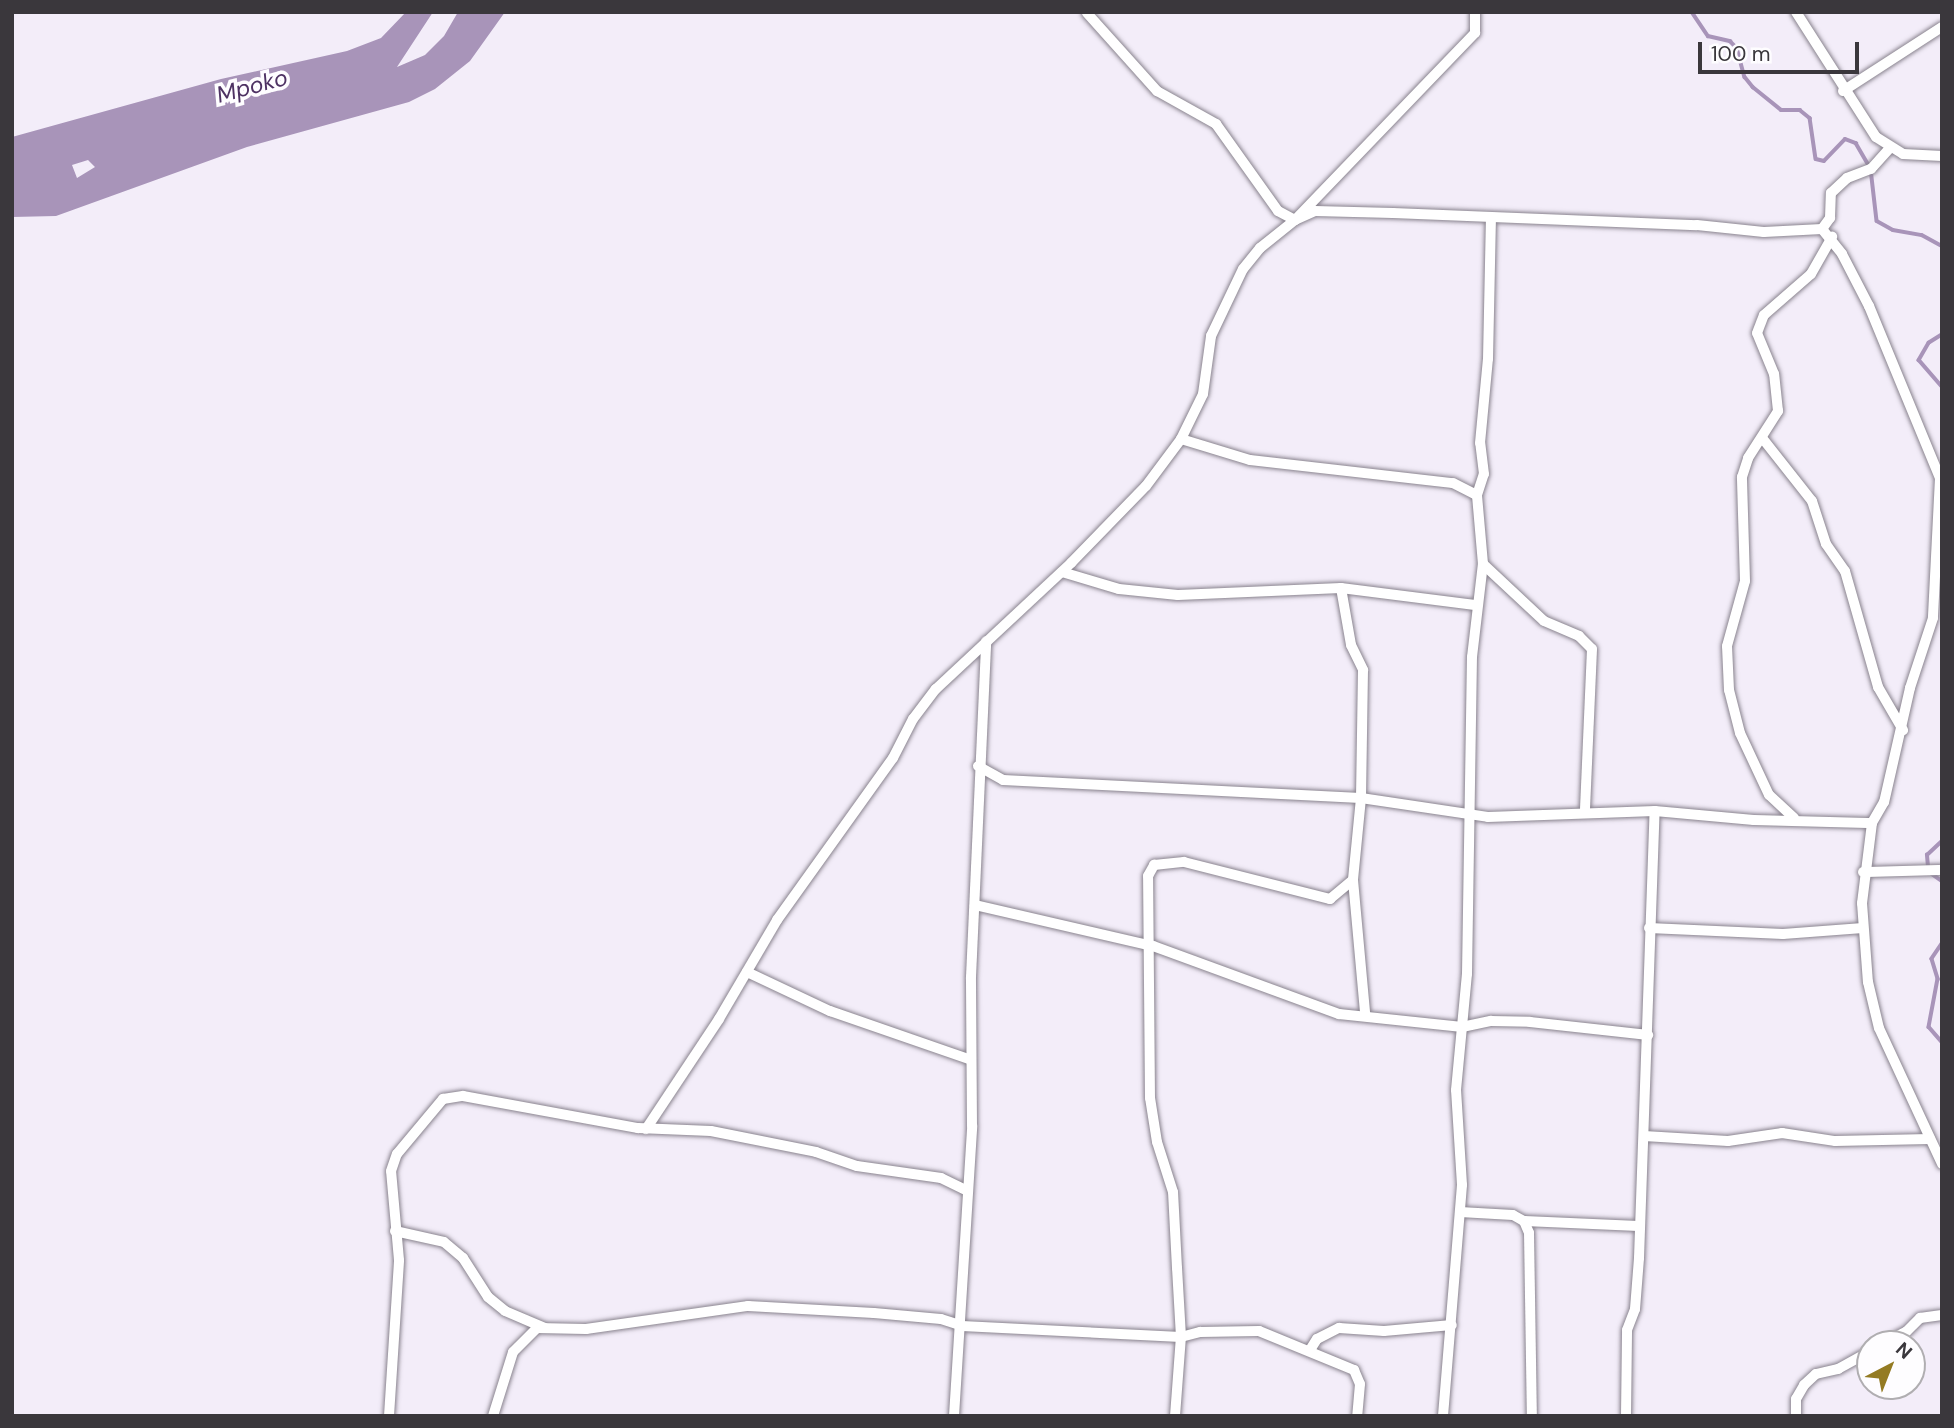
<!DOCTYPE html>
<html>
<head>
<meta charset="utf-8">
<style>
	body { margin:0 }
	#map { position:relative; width:1954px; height:1428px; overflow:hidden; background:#f3edf9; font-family:"DM Sans",sans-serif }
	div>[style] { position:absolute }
	.water>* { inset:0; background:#a894b9 }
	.stream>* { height:3.5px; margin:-1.75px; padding:0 1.75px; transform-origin:1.75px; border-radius:1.75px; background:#a894b9 }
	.roads { filter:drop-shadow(0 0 2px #89838e) drop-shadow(0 0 2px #89838e) }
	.street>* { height:10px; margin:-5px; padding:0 5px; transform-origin:5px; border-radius:5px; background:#fff }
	span { translate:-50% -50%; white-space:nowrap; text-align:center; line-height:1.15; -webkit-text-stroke:7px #fefdff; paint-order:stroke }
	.water-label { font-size:23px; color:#4e3263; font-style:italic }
	.frame { position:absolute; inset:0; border:14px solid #3a373c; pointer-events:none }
	.north { position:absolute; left:1856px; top:1330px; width:70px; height:70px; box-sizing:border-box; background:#fefdff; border:2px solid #b0aeb1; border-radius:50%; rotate:42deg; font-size:19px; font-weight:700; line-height:28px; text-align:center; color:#3a373c }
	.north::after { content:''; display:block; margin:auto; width:24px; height:32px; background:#947b23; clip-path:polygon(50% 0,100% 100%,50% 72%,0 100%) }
	.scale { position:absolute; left:1698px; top:42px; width:161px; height:32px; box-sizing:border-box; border:4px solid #3a373c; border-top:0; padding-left:9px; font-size:21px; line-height:24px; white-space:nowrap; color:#3a373c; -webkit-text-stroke:5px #fefdff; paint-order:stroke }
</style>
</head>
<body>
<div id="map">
	<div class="water">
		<div style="clip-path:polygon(evenodd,406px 12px,433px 12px,397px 67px,425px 55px,444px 36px,458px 12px,505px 12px,470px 61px,435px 89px,409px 102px,247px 147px,56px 216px,12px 217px,12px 137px,221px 79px,347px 51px,381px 38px,406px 12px,88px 160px,95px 167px,77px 178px,72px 165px,88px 160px)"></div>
	</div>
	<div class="stream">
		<div style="left:1692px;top:12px;width:29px;rotate:56deg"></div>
		<div style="left:1708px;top:36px;width:23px;rotate:13deg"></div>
		<div style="left:1730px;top:41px;width:10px;rotate:45deg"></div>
		<div style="left:1737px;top:48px;width:30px;rotate:75deg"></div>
		<div style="left:1745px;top:77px;width:13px;rotate:51deg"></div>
		<div style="left:1753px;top:87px;width:36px;rotate:39deg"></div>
		<div style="left:1781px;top:110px;width:19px"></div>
		<div style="left:1800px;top:110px;width:13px;rotate:39deg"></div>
		<div style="left:1810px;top:118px;width:41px;rotate:81.7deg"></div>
		<div style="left:1816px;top:159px;width:8px;rotate:14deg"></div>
		<div style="left:1824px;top:161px;width:30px;rotate:-46deg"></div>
		<div style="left:1845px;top:139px;width:12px;rotate:20deg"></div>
		<div style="left:1856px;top:143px;width:30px;rotate:60deg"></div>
		<div style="left:1871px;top:169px;width:52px;rotate:83.4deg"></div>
		<div style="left:1877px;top:221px;width:18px;rotate:29deg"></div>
		<div style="left:1893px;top:230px;width:29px;rotate:10deg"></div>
		<div style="left:1922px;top:235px;width:23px;rotate:29deg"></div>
		<div style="left:1942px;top:335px;width:15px;rotate:148deg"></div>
		<div style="left:1929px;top:343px;width:20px;rotate:120deg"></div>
		<div style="left:1919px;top:360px;width:35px;rotate:49deg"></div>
		<div style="left:1928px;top:867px;width:12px;rotate:-95deg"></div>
		<div style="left:1927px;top:855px;width:21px;rotate:-43deg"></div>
		<div style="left:1932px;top:874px;width:12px;rotate:35deg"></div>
		<div style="left:1942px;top:944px;width:18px;rotate:124deg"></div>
		<div style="left:1932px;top:959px;width:21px;rotate:73deg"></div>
		<div style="left:1938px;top:979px;width:49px;rotate:100.6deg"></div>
		<div style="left:1929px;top:1027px;width:20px;rotate:49deg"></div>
	</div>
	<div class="roads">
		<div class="street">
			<div style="left:1796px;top:12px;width:148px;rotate:57.4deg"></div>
			<div style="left:1876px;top:137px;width:32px;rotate:32deg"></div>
			<div style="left:1903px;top:154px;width:39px;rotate:3deg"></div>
			<div style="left:1087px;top:13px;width:105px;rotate:48.1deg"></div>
			<div style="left:1157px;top:91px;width:68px;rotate:29.2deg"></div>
			<div style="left:1216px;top:124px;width:107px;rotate:54.5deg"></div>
			<div style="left:1278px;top:211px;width:19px;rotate:28deg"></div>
			<div style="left:1295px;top:220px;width:260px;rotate:-46.1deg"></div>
			<div style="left:1475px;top:33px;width:21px;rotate:-90deg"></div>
			<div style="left:1843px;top:91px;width:118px;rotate:-32.9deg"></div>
			<div style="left:1822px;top:229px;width:14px;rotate:-54deg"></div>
			<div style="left:1830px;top:218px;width:25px;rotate:-88deg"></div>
			<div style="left:1831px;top:193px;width:22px;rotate:-43deg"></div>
			<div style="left:1847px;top:178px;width:26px;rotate:-21deg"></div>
			<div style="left:1871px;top:169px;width:27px;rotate:-48deg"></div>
			<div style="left:1181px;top:439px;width:72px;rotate:16.9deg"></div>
			<div style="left:1250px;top:460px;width:204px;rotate:6.5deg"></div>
			<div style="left:1453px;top:483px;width:27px;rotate:27deg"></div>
			<div style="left:1763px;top:439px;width:79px;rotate:51.7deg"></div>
			<div style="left:1812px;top:501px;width:45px;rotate:72deg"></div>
			<div style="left:1826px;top:544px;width:33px;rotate:55deg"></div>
			<div style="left:1845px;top:571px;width:121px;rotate:74.1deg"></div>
			<div style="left:1878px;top:687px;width:50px;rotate:59.8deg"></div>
			<div style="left:1483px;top:564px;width:83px;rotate:43.1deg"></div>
			<div style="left:1544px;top:621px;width:38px;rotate:23deg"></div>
			<div style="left:1579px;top:636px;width:18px;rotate:45deg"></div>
			<div style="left:1592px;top:649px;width:162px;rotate:92.5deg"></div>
			<div style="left:1062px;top:572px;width:59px;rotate:16.6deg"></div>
			<div style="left:1119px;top:589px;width:59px;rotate:5.8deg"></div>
			<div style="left:1178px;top:595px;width:163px;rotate:-2.5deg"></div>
			<div style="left:1341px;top:588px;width:135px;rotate:7.2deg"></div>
			<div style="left:1341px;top:588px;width:58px;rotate:80deg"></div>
			<div style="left:1351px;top:645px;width:28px;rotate:64deg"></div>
			<div style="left:1363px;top:670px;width:128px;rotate:90.9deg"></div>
			<div style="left:1361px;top:798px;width:82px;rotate:95.6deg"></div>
			<div style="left:1353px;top:880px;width:134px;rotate:84.8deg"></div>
			<div style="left:978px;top:766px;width:29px;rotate:29deg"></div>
			<div style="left:1003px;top:780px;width:358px;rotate:2.9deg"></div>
			<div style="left:1361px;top:798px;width:128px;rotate:8.5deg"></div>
			<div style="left:1488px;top:817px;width:167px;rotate:-2.1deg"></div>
			<div style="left:1655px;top:811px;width:99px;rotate:5.2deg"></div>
			<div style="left:1754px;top:820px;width:118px;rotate:1.5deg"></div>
			<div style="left:1794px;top:818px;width:34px;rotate:-137deg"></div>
			<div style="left:1769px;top:795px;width:68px;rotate:-115.1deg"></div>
			<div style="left:1740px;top:733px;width:44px;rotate:-104.3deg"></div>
			<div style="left:1729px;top:690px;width:44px;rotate:-92.6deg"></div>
			<div style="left:1727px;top:646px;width:67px;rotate:-74.5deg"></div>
			<div style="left:1745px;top:581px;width:104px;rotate:-91.7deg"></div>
			<div style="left:1742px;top:477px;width:20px;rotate:-72deg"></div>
			<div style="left:1748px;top:458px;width:56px;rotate:-57.4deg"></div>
			<div style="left:1778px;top:411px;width:37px;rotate:-96deg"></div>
			<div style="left:1774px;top:374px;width:44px;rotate:-112.5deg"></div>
			<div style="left:1757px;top:333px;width:19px;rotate:-69deg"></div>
			<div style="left:1764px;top:315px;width:62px;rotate:-41.1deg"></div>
			<div style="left:1811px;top:274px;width:43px;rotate:-60.4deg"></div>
			<div style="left:1863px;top:872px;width:79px;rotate:-1.5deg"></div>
			<div style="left:975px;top:905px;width:183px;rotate:13deg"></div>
			<div style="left:1153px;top:946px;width:198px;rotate:20.1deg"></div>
			<div style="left:1339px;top:1014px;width:124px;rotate:6deg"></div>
			<div style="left:1462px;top:1027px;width:30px;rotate:-12deg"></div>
			<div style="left:1491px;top:1021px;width:39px;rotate:1deg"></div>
			<div style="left:1530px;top:1022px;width:119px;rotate:6.3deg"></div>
			<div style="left:1649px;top:928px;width:134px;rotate:2.6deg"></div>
			<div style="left:1783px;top:934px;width:80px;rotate:-4.3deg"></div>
			<div style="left:747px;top:972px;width:92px;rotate:25.2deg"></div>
			<div style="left:830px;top:1011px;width:147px;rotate:19.1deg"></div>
			<div style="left:646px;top:1129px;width:132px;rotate:-56.4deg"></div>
			<div style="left:719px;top:1019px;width:115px;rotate:-59.6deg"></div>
			<div style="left:777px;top:920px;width:199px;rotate:-54.4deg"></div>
			<div style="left:893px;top:758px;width:44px;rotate:-62.9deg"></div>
			<div style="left:913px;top:719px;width:38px;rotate:-53deg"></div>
			<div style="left:936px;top:689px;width:185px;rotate:-43deg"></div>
			<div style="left:1071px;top:563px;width:107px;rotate:-45.8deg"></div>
			<div style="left:1146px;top:486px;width:59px;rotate:-53.3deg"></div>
			<div style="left:1181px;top:439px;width:50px;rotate:-63.9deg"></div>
			<div style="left:1203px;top:394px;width:59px;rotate:-82.1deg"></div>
			<div style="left:1211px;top:336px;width:74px;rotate:-64.5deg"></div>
			<div style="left:1243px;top:269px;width:27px;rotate:-51deg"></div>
			<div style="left:1260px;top:248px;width:45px;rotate:-38.7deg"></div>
			<div style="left:1295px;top:220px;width:22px;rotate:-24deg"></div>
			<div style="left:1315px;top:211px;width:78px;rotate:1.5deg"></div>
			<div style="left:1393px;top:213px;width:304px;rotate:2.3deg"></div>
			<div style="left:1697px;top:225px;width:67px;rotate:6deg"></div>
			<div style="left:1764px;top:232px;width:58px;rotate:-3deg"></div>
			<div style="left:1822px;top:229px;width:32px;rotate:51deg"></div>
			<div style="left:1842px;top:254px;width:59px;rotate:62.6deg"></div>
			<div style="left:1869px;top:306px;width:186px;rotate:67.6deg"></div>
			<div style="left:1940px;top:478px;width:140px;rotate:92.9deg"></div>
			<div style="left:1933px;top:618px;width:74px;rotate:108.2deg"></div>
			<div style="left:1910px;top:688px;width:117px;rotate:102.8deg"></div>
			<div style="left:1884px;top:802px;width:24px;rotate:120deg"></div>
			<div style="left:1872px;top:823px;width:81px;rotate:97.1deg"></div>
			<div style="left:1862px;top:903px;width:79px;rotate:85.7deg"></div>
			<div style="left:1868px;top:982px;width:47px;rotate:76.6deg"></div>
			<div style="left:1879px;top:1028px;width:150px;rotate:65.1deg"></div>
			<div style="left:1644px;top:1136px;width:84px;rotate:3.4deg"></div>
			<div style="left:1728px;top:1141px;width:55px;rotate:-8.4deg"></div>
			<div style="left:1782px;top:1133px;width:54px;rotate:8.6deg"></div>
			<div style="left:1835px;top:1141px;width:95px;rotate:-1.2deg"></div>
			<div style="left:1460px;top:1212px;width:53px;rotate:3.2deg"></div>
			<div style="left:1513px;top:1215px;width:13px;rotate:29deg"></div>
			<div style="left:1524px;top:1221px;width:13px;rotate:67deg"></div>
			<div style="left:1529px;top:1233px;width:183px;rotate:89.1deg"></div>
			<div style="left:1524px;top:1221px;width:115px;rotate:2.5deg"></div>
			<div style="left:395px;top:1231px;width:50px;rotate:12.7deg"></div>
			<div style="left:444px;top:1242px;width:25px;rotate:40deg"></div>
			<div style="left:463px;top:1258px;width:46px;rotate:57.3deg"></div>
			<div style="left:488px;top:1297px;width:22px;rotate:39deg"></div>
			<div style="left:505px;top:1311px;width:43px;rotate:23deg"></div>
			<div style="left:1882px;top:1344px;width:27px;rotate:-27deg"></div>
			<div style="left:1906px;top:1332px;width:20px;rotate:-45deg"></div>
			<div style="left:1920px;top:1318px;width:22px;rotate:-8deg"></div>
			<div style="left:1310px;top:1350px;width:13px;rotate:-58deg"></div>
			<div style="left:1317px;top:1339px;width:25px;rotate:-27deg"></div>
			<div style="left:1339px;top:1328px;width:45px;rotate:3.8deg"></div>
			<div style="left:1384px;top:1331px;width:68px;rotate:-5deg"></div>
			<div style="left:389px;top:1416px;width:156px;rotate:-86.3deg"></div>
			<div style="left:399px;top:1260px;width:89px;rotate:-95.1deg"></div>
			<div style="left:391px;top:1171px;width:18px;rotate:-71deg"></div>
			<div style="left:397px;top:1154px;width:72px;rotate:-50.1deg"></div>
			<div style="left:443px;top:1099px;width:20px;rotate:-9deg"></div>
			<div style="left:463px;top:1096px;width:178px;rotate:10.4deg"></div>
			<div style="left:638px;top:1128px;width:73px;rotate:2.4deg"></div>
			<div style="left:711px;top:1131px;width:107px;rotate:11.3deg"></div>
			<div style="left:816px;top:1152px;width:43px;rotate:18.9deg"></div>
			<div style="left:857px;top:1166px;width:85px;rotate:8.1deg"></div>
			<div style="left:941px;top:1178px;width:28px;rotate:26deg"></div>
			<div style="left:493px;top:1416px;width:67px;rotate:-72.6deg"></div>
			<div style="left:513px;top:1352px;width:34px;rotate:-45deg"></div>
			<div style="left:537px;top:1328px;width:49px;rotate:1.2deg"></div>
			<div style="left:586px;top:1329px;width:164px;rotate:-8.1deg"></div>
			<div style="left:748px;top:1306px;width:126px;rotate:3.2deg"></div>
			<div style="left:874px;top:1313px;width:67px;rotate:5.1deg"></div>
			<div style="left:941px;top:1319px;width:22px;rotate:18deg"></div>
			<div style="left:962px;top:1326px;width:219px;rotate:2.9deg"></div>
			<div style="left:1181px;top:1337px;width:20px;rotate:-15deg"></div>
			<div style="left:1200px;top:1332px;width:59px;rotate:-1deg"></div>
			<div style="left:1259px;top:1331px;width:103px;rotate:22.3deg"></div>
			<div style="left:1354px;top:1370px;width:15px;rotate:67deg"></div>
			<div style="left:1360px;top:1384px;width:32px;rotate:95deg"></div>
			<div style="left:954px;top:1416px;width:291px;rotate:-86.4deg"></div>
			<div style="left:972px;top:1126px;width:149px;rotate:-90.4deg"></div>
			<div style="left:971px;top:977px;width:336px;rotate:-87.4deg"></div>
			<div style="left:1175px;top:1416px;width:79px;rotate:-85.7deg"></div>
			<div style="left:1181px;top:1337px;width:69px;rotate:-93.3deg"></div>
			<div style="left:1177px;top:1268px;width:76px;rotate:-93deg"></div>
			<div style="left:1173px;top:1192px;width:52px;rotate:-107.7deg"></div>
			<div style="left:1157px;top:1142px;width:45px;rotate:-99deg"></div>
			<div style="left:1150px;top:1098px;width:222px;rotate:-90.5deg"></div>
			<div style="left:1148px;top:876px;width:13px;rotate:-61deg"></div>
			<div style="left:1154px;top:865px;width:30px;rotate:-6deg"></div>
			<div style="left:1184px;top:862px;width:151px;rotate:14.2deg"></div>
			<div style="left:1330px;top:899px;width:30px;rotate:-40deg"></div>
			<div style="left:1443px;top:1416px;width:232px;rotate:-85.3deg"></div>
			<div style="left:1462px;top:1185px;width:95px;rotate:-93.6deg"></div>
			<div style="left:1456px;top:1090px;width:117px;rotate:-84.6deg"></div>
			<div style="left:1467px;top:974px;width:317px;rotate:-89.1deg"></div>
			<div style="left:1472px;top:657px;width:94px;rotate:-83.3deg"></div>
			<div style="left:1483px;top:564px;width:69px;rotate:-95deg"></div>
			<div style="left:1477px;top:495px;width:22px;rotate:-72deg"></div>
			<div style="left:1484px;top:474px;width:31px;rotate:-97deg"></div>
			<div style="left:1480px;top:443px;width:84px;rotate:-84.6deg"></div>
			<div style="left:1488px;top:359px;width:140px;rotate:-88.8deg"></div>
			<div style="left:1626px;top:1416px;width:86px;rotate:-89.3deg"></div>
			<div style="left:1627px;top:1330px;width:22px;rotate:-69deg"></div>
			<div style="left:1635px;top:1309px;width:51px;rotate:-85.5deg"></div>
			<div style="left:1639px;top:1258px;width:447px;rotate:-88deg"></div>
			<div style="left:1796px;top:1416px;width:17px;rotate:-90deg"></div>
			<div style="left:1796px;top:1399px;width:16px;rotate:-60deg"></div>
			<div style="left:1804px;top:1385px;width:16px;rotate:-43deg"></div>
			<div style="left:1816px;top:1374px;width:23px;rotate:-13deg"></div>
			<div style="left:1838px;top:1369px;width:37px;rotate:-29deg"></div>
		</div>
	</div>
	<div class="water-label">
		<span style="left:252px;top:86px;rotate:-15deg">Mpoko</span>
	</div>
	<div class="frame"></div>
	<div class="north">N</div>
	<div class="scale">100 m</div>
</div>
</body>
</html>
